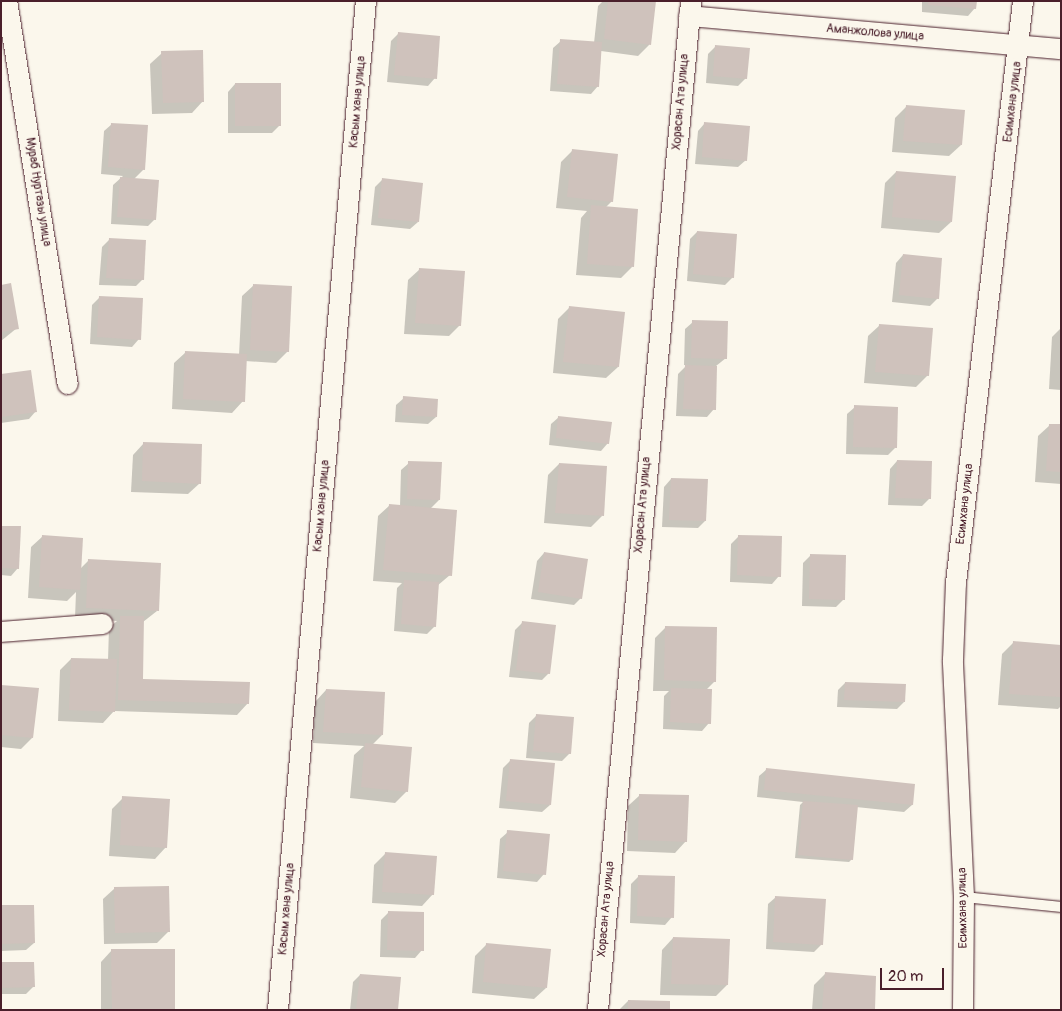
<!DOCTYPE html>
<html>
<head>
<meta charset="utf-8">
<style>
	body { margin:0 }
	#map { position:relative; width:1062px; height:1011px; overflow:hidden; background:#fbf7ec; font-family:Pangolin,sans-serif }
	div>[style] { position:absolute }
	.shadow>* { inset:0; background:#0003 }
	.building>* { inset:0; background:#cfc2bc }
	.roads { filter:drop-shadow(0 0 1px #4a1f2b) drop-shadow(0 0 1px #4a1f2b) }
	.lane>* { height:10px; margin:-5px; padding:0 5px; transform-origin:5px; border-radius:5px; background:#fbf7ec }
	.street>* { height:20px; margin:-10px; padding:0 10px; transform-origin:10px; border-radius:10px; background:#fbf7ec }
	span { translate:-50% -50%; white-space:nowrap; text-align:center; line-height:1.15; -webkit-text-stroke:4px #fbf7ec; paint-order:stroke }
	.street-label { font-size:12px; color:#4a1f2b }
	.frame { position:absolute; inset:0; border:2px solid #4a1f2b; pointer-events:none }
	.scale { position:absolute; left:880px; top:968px; width:64px; height:22px; box-sizing:border-box; border:2px solid #4a1f2b; border-top:0; padding-left:6px; font-size:15px; line-height:18px; white-space:nowrap; color:#4a1f2b; -webkit-text-stroke:4px #fbf7ec; paint-order:stroke }
</style>
</head>
<body>
<div id="map">
	<div class="shadow">
		<div style="clip-path:polygon(603px 1px,655px 1px,649px 45px,638px 56px,601px 51px,598px 86px,591px 94px,550px 91px,553px 48px,561px 41px,594px 43px,598px 6px)"></div>
		<div style="clip-path:polygon(922px 1px,976px 1px,975px 8px,968px 16px,922px 12px)"></div>
		<div style="clip-path:polygon(398px 34px,435px 78px,428px 86px,387px 82px,391px 41px)"></div>
		<div style="clip-path:polygon(716px 46px,746px 78px,738px 86px,706px 83px,708px 54px)"></div>
		<div style="clip-path:polygon(162px 53px,203px 101px,192px 113px,152px 114px,150px 64px)"></div>
		<div style="clip-path:polygon(235px 84px,280px 125px,272px 133px,228px 133px,228px 92px)"></div>
		<div style="clip-path:polygon(907px 106px,961px 145px,949px 156px,892px 152px,895px 118px)"></div>
		<div style="clip-path:polygon(705px 123px,746px 160px,738px 167px,695px 164px,698px 131px)"></div>
		<div style="clip-path:polygon(112px 124px,144px 169px,134px 179px,155px 219px,148px 226px,111px 224px,113px 185px,123px 176px,101px 174px,104px 131px)"></div>
		<div style="clip-path:polygon(572px 151px,612px 201px,606px 207px,632px 267px,621px 278px,576px 275px,581px 218px,587px 211px,556px 208px,561px 162px)"></div>
		<div style="clip-path:polygon(896px 172px,951px 222px,939px 233px,881px 228px,885px 183px)"></div>
		<div style="clip-path:polygon(382px 180px,418px 222px,410px 229px,371px 225px,375px 187px)"></div>
		<div style="clip-path:polygon(697px 232px,733px 277px,725px 285px,687px 281px,690px 239px)"></div>
		<div style="clip-path:polygon(109px 240px,143px 279px,136px 286px,99px 285px,102px 247px)"></div>
		<div style="clip-path:polygon(903px 255px,938px 298px,930px 306px,892px 302px,896px 263px)"></div>
		<div style="clip-path:polygon(420px 269px,460px 325px,449px 336px,404px 334px,408px 280px)"></div>
		<div style="clip-path:polygon(254px 285px,288px 351px,276px 363px,245px 361px,243px 401px,232px 413px,172px 409px,174px 363px,186px 352px,239px 355px,242px 296px)"></div>
		<div style="clip-path:polygon(1px 286px,17px 328px,1px 341px)"></div>
		<div style="clip-path:polygon(100px 297px,139px 339px,132px 347px,90px 344px,92px 305px)"></div>
		<div style="clip-path:polygon(570px 307px,618px 367px,606px 378px,553px 373px,558px 319px)"></div>
		<div style="clip-path:polygon(693px 322px,726px 358px,716px 366px,714px 409px,707px 417px,676px 416px,678px 374px,687px 365px,684px 365px,685px 329px)"></div>
		<div style="clip-path:polygon(880px 325px,928px 375px,916px 387px,864px 383px,868px 336px)"></div>
		<div style="clip-path:polygon(1061px 328px,1061px 390px,1049px 389px,1052px 337px)"></div>
		<div style="clip-path:polygon(1px 375px,36px 411px,29px 419px,1px 423px)"></div>
		<div style="clip-path:polygon(404px 398px,436px 417px,428px 424px,395px 422px,396px 405px)"></div>
		<div style="clip-path:polygon(855px 407px,895px 448px,888px 455px,846px 454px,847px 414px)"></div>
		<div style="clip-path:polygon(559px 417px,608px 443px,601px 451px,549px 445px,551px 424px)"></div>
		<div style="clip-path:polygon(1050px 425px,1061px 426px,1061px 484px,1035px 482px,1038px 436px)"></div>
		<div style="clip-path:polygon(144px 443px,200px 483px,188px 494px,131px 492px,133px 455px)"></div>
		<div style="clip-path:polygon(897px 461px,930px 498px,922px 506px,888px 505px,890px 469px)"></div>
		<div style="clip-path:polygon(409px 463px,439px 500px,430px 509px,450px 575px,437px 586px,435px 626px,427px 634px,394px 631px,397px 588px,402px 583px,373px 581px,378px 516px,390px 505px,400px 506px,401px 470px)"></div>
		<div style="clip-path:polygon(559px 464px,602px 516px,591px 527px,544px 523px,548px 475px)"></div>
		<div style="clip-path:polygon(671px 479px,705px 521px,698px 528px,662px 527px,664px 487px)"></div>
		<div style="clip-path:polygon(1px 527px,18px 568px,11px 576px,1px 575px)"></div>
		<div style="clip-path:polygon(43px 536px,80px 569px,89px 560px,157px 611px,143px 622px,141px 680px,248px 703px,237px 715px,114px 711px,103px 723px,58px 721px,60px 670px,71px 659px,108px 660px,109px 628px,117px 621px,75px 618px,76px 592px,67px 601px,28px 598px,31px 547px)"></div>
		<div style="clip-path:polygon(739px 536px,779px 576px,772px 584px,730px 582px,731px 544px)"></div>
		<div style="clip-path:polygon(544px 553px,581px 598px,574px 605px,531px 599px,537px 561px)"></div>
		<div style="clip-path:polygon(811px 555px,844px 599px,836px 607px,802px 606px,803px 563px)"></div>
		<div style="clip-path:polygon(522px 623px,549px 673px,542px 680px,509px 677px,515px 630px)"></div>
		<div style="clip-path:polygon(666px 627px,715px 681px,706px 690px,709px 723px,702px 731px,663px 729px,664px 696px,669px 691px,653px 691px,655px 638px)"></div>
		<div style="clip-path:polygon(1013px 643px,1061px 646px,1061px 706px,1058px 709px,998px 705px,1002px 654px)"></div>
		<div style="clip-path:polygon(845px 683px,904px 702px,897px 709px,837px 707px,838px 690px)"></div>
		<div style="clip-path:polygon(1px 686px,32px 738px,21px 749px,1px 747px)"></div>
		<div style="clip-path:polygon(326px 690px,382px 735px,372px 745px,407px 791px,395px 803px,350px 798px,354px 755px,364px 746px,313px 743px,315px 702px)"></div>
		<div style="clip-path:polygon(536px 716px,570px 753px,562px 761px,526px 758px,529px 723px)"></div>
		<div style="clip-path:polygon(511px 760px,550px 805px,542px 812px,499px 808px,503px 768px)"></div>
		<div style="clip-path:polygon(767px 769px,913px 785px,912px 805px,904px 812px,856px 807px,852px 859px,849px 862px,795px 858px,800px 805px,803px 802px,757px 797px,759px 776px)"></div>
		<div style="clip-path:polygon(640px 795px,686px 841px,675px 853px,627px 851px,628px 806px)"></div>
		<div style="clip-path:polygon(123px 798px,166px 847px,155px 859px,109px 856px,112px 809px)"></div>
		<div style="clip-path:polygon(508px 832px,544px 874px,537px 882px,497px 878px,500px 839px)"></div>
		<div style="clip-path:polygon(385px 854px,433px 894px,422px 906px,372px 903px,374px 865px)"></div>
		<div style="clip-path:polygon(639px 876px,672px 917px,665px 925px,630px 923px,631px 884px)"></div>
		<div style="clip-path:polygon(115px 888px,169px 931px,157px 943px,104px 944px,103px 899px)"></div>
		<div style="clip-path:polygon(776px 897px,822px 944px,814px 952px,766px 949px,768px 904px)"></div>
		<div style="clip-path:polygon(1px 907px,34px 943px,26px 950px,1px 951px)"></div>
		<div style="clip-path:polygon(388px 913px,422px 950px,415px 958px,380px 957px,381px 920px)"></div>
		<div style="clip-path:polygon(673px 938px,727px 985px,716px 996px,660px 995px,662px 950px)"></div>
		<div style="clip-path:polygon(487px 944px,546px 988px,534px 999px,472px 993px,475px 956px)"></div>
		<div style="clip-path:polygon(112px 950px,174px 1010px,101px 1010px,101px 962px)"></div>
		<div style="clip-path:polygon(1px 964px,33px 987px,26px 994px,1px 994px)"></div>
		<div style="clip-path:polygon(825px 974px,874px 1010px,812px 1010px,814px 985px)"></div>
		<div style="clip-path:polygon(360px 975px,397px 1010px,350px 1010px,353px 982px)"></div>
		<div style="clip-path:polygon(628px 1001px,668px 1010px,619px 1010px)"></div>
	</div>
	<div class="building">
		<div style="clip-path:polygon(608px 1px,656px 1px,651px 45px,604px 39px)"></div>
		<div style="clip-path:polygon(929px 1px,977px 1px,976px 9px,928px 5px)"></div>
		<div style="clip-path:polygon(398px 32px,440px 36px,437px 79px,394px 75px)"></div>
		<div style="clip-path:polygon(560px 39px,602px 42px,599px 87px,557px 84px)"></div>
		<div style="clip-path:polygon(715px 45px,750px 48px,747px 79px,713px 76px)"></div>
		<div style="clip-path:polygon(203px 50px,204px 102px,163px 103px,161px 51px)"></div>
		<div style="clip-path:polygon(235px 83px,281px 83px,281px 126px,235px 126px)"></div>
		<div style="clip-path:polygon(906px 105px,965px 110px,962px 145px,903px 141px)"></div>
		<div style="clip-path:polygon(704px 122px,750px 126px,747px 161px,702px 157px)"></div>
		<div style="clip-path:polygon(111px 123px,148px 125px,145px 170px,108px 167px)"></div>
		<div style="clip-path:polygon(572px 149px,618px 154px,613px 202px,567px 197px)"></div>
		<div style="clip-path:polygon(896px 171px,956px 176px,952px 222px,892px 217px)"></div>
		<div style="clip-path:polygon(120px 177px,159px 180px,156px 220px,117px 217px)"></div>
		<div style="clip-path:polygon(382px 178px,423px 183px,419px 222px,378px 218px)"></div>
		<div style="clip-path:polygon(591px 205px,638px 209px,634px 267px,587px 264px)"></div>
		<div style="clip-path:polygon(697px 231px,737px 234px,734px 278px,693px 274px)"></div>
		<div style="clip-path:polygon(109px 238px,146px 240px,144px 280px,106px 278px)"></div>
		<div style="clip-path:polygon(903px 254px,942px 258px,939px 299px,899px 295px)"></div>
		<div style="clip-path:polygon(419px 268px,465px 271px,461px 326px,415px 323px)"></div>
		<div style="clip-path:polygon(11px 283px,19px 329px,1px 332px,1px 285px)"></div>
		<div style="clip-path:polygon(253px 284px,292px 286px,289px 352px,250px 350px)"></div>
		<div style="clip-path:polygon(99px 296px,143px 298px,141px 340px,97px 337px)"></div>
		<div style="clip-path:polygon(569px 306px,625px 312px,619px 367px,563px 362px)"></div>
		<div style="clip-path:polygon(692px 320px,728px 321px,727px 359px,691px 358px)"></div>
		<div style="clip-path:polygon(879px 324px,933px 328px,929px 376px,875px 372px)"></div>
		<div style="clip-path:polygon(185px 351px,247px 354px,245px 402px,183px 399px)"></div>
		<div style="clip-path:polygon(685px 365px,717px 366px,716px 410px,683px 409px)"></div>
		<div style="clip-path:polygon(31px 370px,37px 412px,1px 417px,1px 374px)"></div>
		<div style="clip-path:polygon(403px 396px,438px 399px,437px 417px,402px 415px)"></div>
		<div style="clip-path:polygon(854px 405px,898px 407px,897px 448px,853px 447px)"></div>
		<div style="clip-path:polygon(558px 416px,612px 422px,609px 444px,556px 438px)"></div>
		<div style="clip-path:polygon(1049px 424px,1061px 424px,1061px 472px,1046px 471px)"></div>
		<div style="clip-path:polygon(143px 442px,202px 444px,201px 484px,142px 481px)"></div>
		<div style="clip-path:polygon(897px 460px,932px 461px,931px 499px,895px 498px)"></div>
		<div style="clip-path:polygon(408px 461px,442px 462px,440px 500px,407px 499px)"></div>
		<div style="clip-path:polygon(559px 463px,607px 466px,604px 516px,555px 513px)"></div>
		<div style="clip-path:polygon(671px 478px,708px 479px,706px 521px,669px 520px)"></div>
		<div style="clip-path:polygon(389px 504px,457px 510px,452px 576px,383px 570px)"></div>
		<div style="clip-path:polygon(1px 526px,21px 526px,19px 569px,1px 568px)"></div>
		<div style="clip-path:polygon(42px 535px,83px 538px,80px 590px,39px 587px)"></div>
		<div style="clip-path:polygon(738px 535px,782px 536px,781px 577px,737px 575px)"></div>
		<div style="clip-path:polygon(544px 552px,588px 559px,582px 599px,538px 592px)"></div>
		<div style="clip-path:polygon(810px 554px,846px 555px,845px 600px,809px 599px)"></div>
		<div style="clip-path:polygon(88px 559px,161px 563px,159px 611px,86px 608px)"></div>
		<div style="clip-path:polygon(404px 580px,439px 582px,436px 627px,401px 624px)"></div>
		<div style="clip-path:polygon(120px 616px,144px 616px,143px 679px,250px 682px,249px 704px,118px 700px)"></div>
		<div style="clip-path:polygon(522px 621px,556px 625px,550px 674px,516px 670px)"></div>
		<div style="clip-path:polygon(665px 626px,717px 627px,716px 682px,664px 680px)"></div>
		<div style="clip-path:polygon(1013px 641px,1061px 645px,1061px 697px,1009px 694px)"></div>
		<div style="clip-path:polygon(71px 658px,117px 659px,115px 712px,69px 710px)"></div>
		<div style="clip-path:polygon(845px 682px,906px 684px,905px 702px,844px 700px)"></div>
		<div style="clip-path:polygon(1px 685px,39px 688px,33px 738px,1px 735px)"></div>
		<div style="clip-path:polygon(671px 688px,712px 689px,711px 724px,670px 722px)"></div>
		<div style="clip-path:polygon(326px 689px,385px 692px,383px 735px,323px 732px)"></div>
		<div style="clip-path:polygon(536px 714px,574px 717px,571px 754px,533px 751px)"></div>
		<div style="clip-path:polygon(365px 743px,412px 747px,408px 792px,361px 787px)"></div>
		<div style="clip-path:polygon(510px 759px,555px 763px,551px 805px,506px 801px)"></div>
		<div style="clip-path:polygon(766px 768px,915px 784px,913px 805px,764px 790px)"></div>
		<div style="clip-path:polygon(639px 794px,689px 795px,687px 842px,638px 840px)"></div>
		<div style="clip-path:polygon(122px 796px,170px 799px,167px 848px,120px 845px)"></div>
		<div style="clip-path:polygon(803px 801px,858px 805px,853px 860px,798px 855px)"></div>
		<div style="clip-path:polygon(507px 830px,550px 834px,546px 875px,503px 871px)"></div>
		<div style="clip-path:polygon(385px 852px,437px 856px,434px 895px,382px 892px)"></div>
		<div style="clip-path:polygon(638px 875px,675px 876px,674px 918px,637px 916px)"></div>
		<div style="clip-path:polygon(169px 886px,170px 932px,115px 933px,114px 887px)"></div>
		<div style="clip-path:polygon(775px 896px,826px 899px,823px 945px,773px 942px)"></div>
		<div style="clip-path:polygon(1px 905px,34px 905px,35px 943px,1px 944px)"></div>
		<div style="clip-path:polygon(388px 911px,424px 912px,424px 951px,387px 950px)"></div>
		<div style="clip-path:polygon(673px 937px,730px 939px,728px 985px,671px 984px)"></div>
		<div style="clip-path:polygon(486px 943px,551px 949px,547px 988px,483px 982px)"></div>
		<div style="clip-path:polygon(111px 949px,175px 949px,175px 1010px,112px 1010px)"></div>
		<div style="clip-path:polygon(1px 962px,34px 962px,35px 987px,1px 988px)"></div>
		<div style="clip-path:polygon(825px 972px,876px 976px,875px 1010px,822px 1010px)"></div>
		<div style="clip-path:polygon(360px 974px,401px 977px,398px 1010px,356px 1010px)"></div>
		<div style="clip-path:polygon(628px 1000px,670px 1001px,670px 1010px,628px 1010px)"></div>
	</div>
	<div class="roads">
		<div class="lane">
			<div style="left:964px;top:897px;width:98px;rotate:5.9deg"></div>
		</div>
		<div class="street">
			<div style="left:7px;top:1px;width:388px;rotate:81deg"></div>
			<div style="left:689px;top:16px;width:373px;rotate:5.1deg"></div>
			<div style="left:1px;top:632px;width:102px;rotate:-4.5deg"></div>
			<div style="left:278px;top:1010px;width:1013px;rotate:-85.02deg"></div>
			<div style="left:598px;top:1010px;width:1013px;rotate:-84.73deg"></div>
			<div style="left:963px;top:1010px;width:113px;rotate:-89.5deg"></div>
			<div style="left:964px;top:897px;width:237px;rotate:-92.7deg"></div>
			<div style="left:953px;top:660px;width:77px;rotate:-87.8deg"></div>
			<div style="left:956px;top:583px;width:586px;rotate:-83.43deg"></div>
		</div>
	</div>
	<div class="street-label">
		<span style="left:875px;top:33px;rotate:5deg">Аманжолова улица</span>
		<span style="left:358px;top:102px;rotate:-85deg">Касым хана улица</span>
		<span style="left:681px;top:102px;rotate:-85deg">Хорасан Ата улица</span>
		<span style="left:1013px;top:102px;rotate:-83deg">Есимхана улица</span>
		<span style="left:38px;top:192px;rotate:81deg">Мураб Нуртазы улица</span>
		<span style="left:965px;top:504px;rotate:-84deg">Есимхана улица</span>
		<span style="left:643px;top:505px;rotate:-85deg">Хорасан Ата улица</span>
		<span style="left:322px;top:506px;rotate:-85deg">Касым хана улица</span>
		<span style="left:963px;top:908px;rotate:-91deg">Есимхана улица</span>
		<span style="left:287px;top:909px;rotate:-85deg">Касым хана улица</span>
		<span style="left:606px;top:909px;rotate:-85deg">Хорасан Ата улица</span>
	</div>
	<div class="frame"></div>
	<div class="scale">20 m</div>
</div>
</body>
</html>
